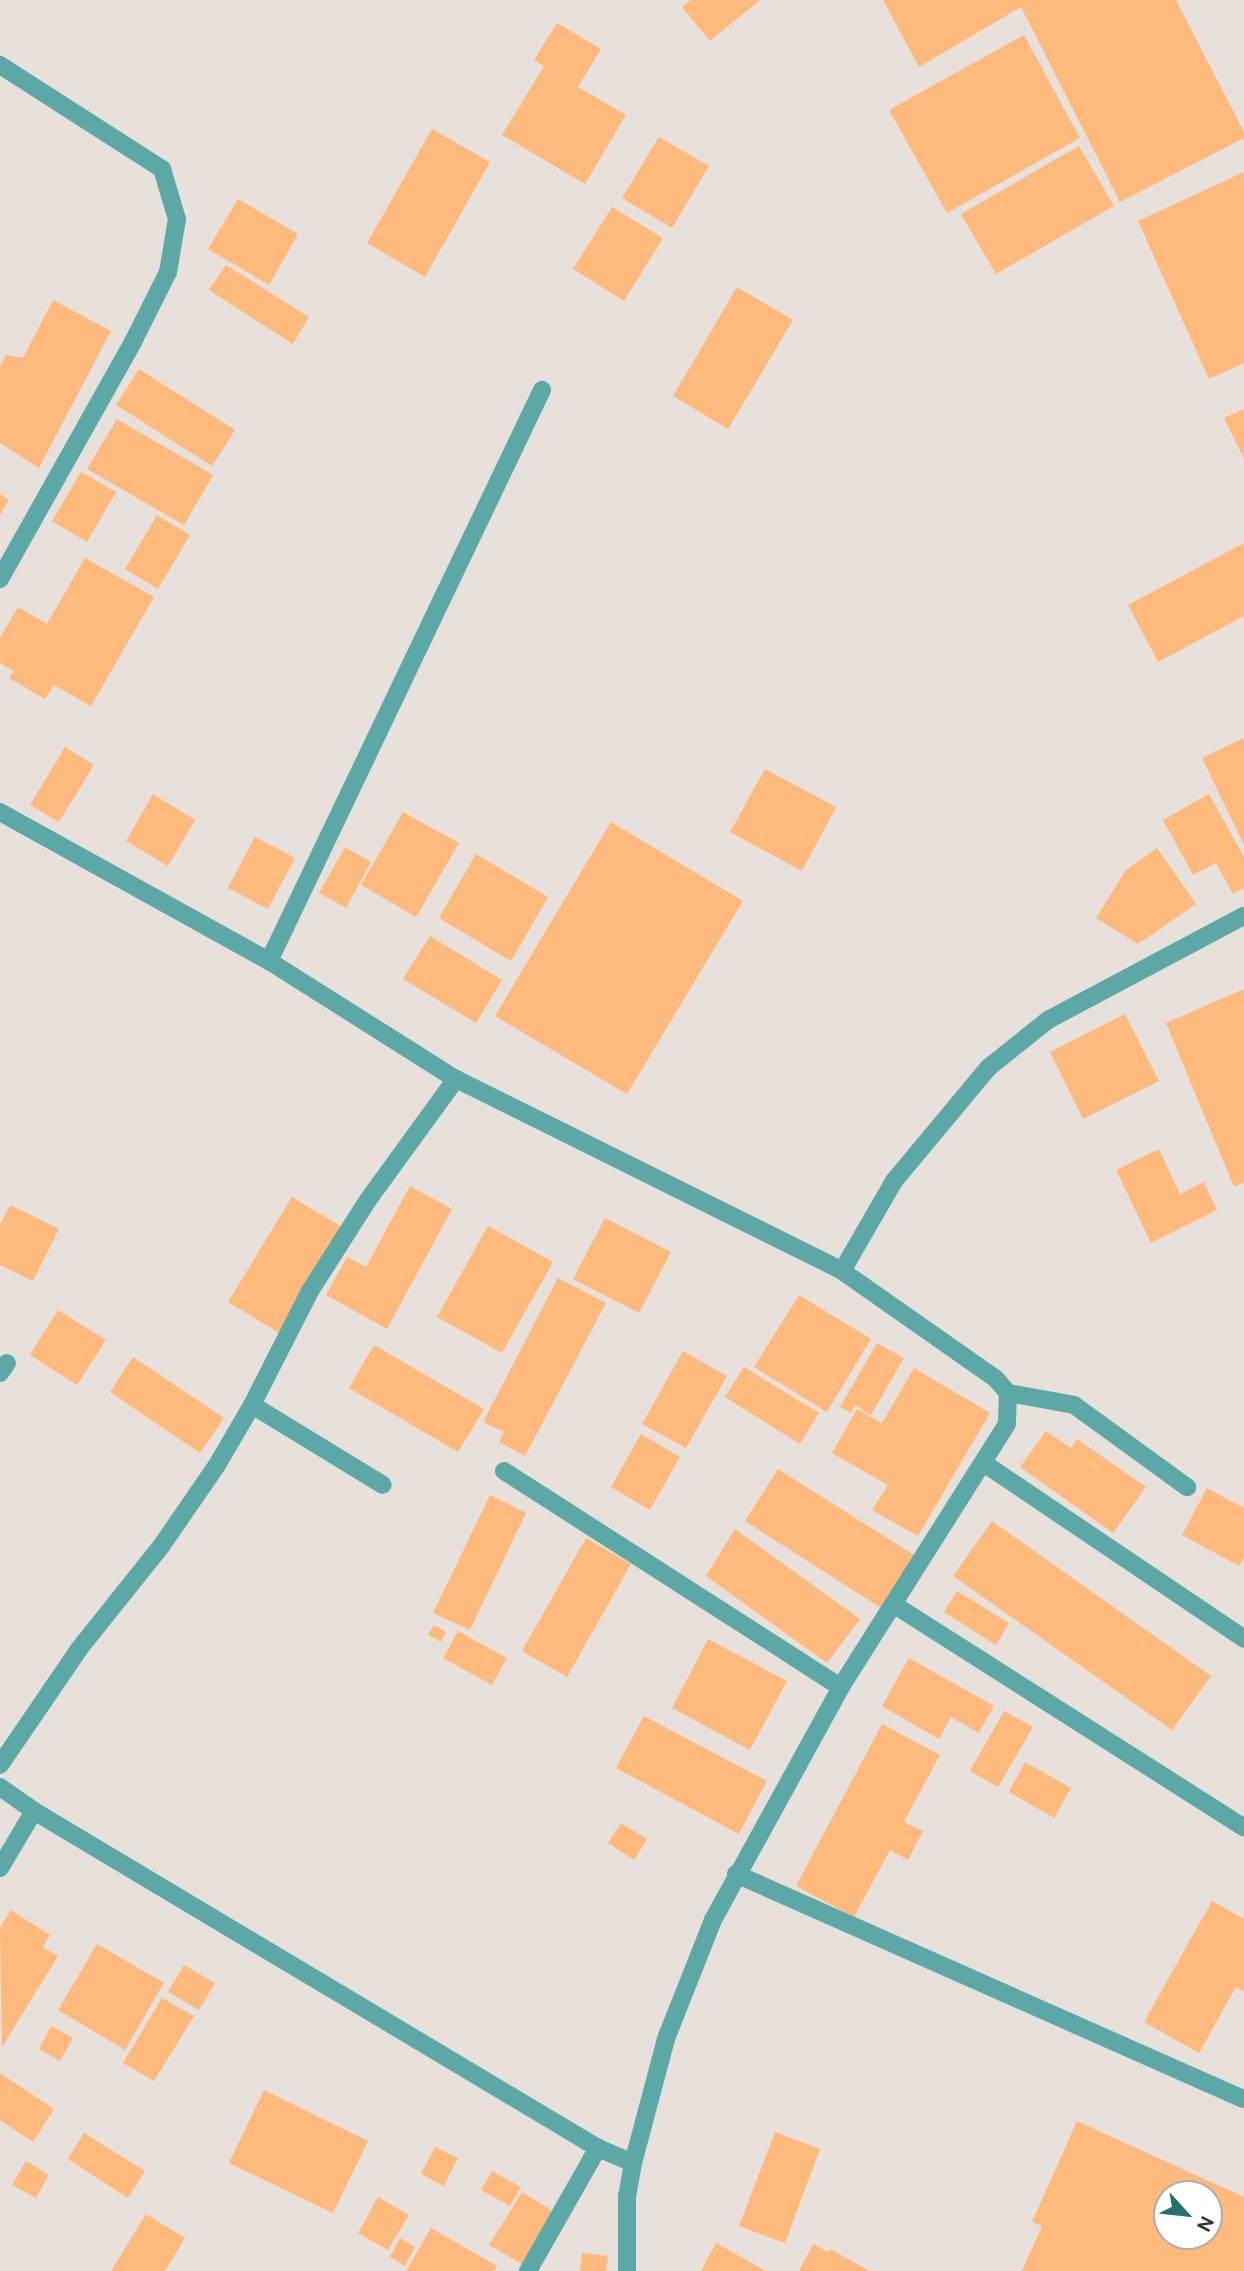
<!DOCTYPE html>
<html>
<head>
<meta charset="utf-8">
<style>
	body { margin:0 }
	#map { position:relative; width:1244px; height:2271px; overflow:hidden; background:#e8e0da; font-family:"DM Sans",sans-serif }
	div>[style] { position:absolute }
	.building>* { inset:0; background:#feb97c }
	.service>* { height:18px; margin:-9px; padding:0 9px; transform-origin:9px; border-radius:9px; background:#5ba8a6 }
	.minor>* { height:18px; margin:-9px; padding:0 9px; transform-origin:9px; border-radius:9px; background:#5ba8a6 }
	span { translate:-50% -50%; white-space:nowrap; text-align:center; line-height:1.15; -webkit-text-stroke:6px #fff; paint-order:stroke }
	.north { position:absolute; left:1153px; top:2180px; width:70px; height:70px; box-sizing:border-box; background:#fff; border:2px solid #aeadab; border-radius:50%; rotate:117deg; font-size:19px; font-weight:700; line-height:28px; text-align:center; color:#34312e }
	.north::after { content:''; display:block; margin:auto; width:24px; height:32px; background:#25706f; clip-path:polygon(50% 0,100% 100%,50% 72%,0 100%) }
</style>
</head>
<body>
<div id="map">
	<div class="building">
		<div style="clip-path:polygon(691px 0,760px 0,710px 41px,682px 7px)"></div>
		<div style="clip-path:polygon(883px 0,1176px 0,1244px 132px,1244px 138px,1120px 202px,1021px 7px,919px 67px)"></div>
		<div style="clip-path:polygon(557px 23px,601px 49px,578px 87px,626px 115px,585px 184px,502px 135px,544px 66px,534px 60px)"></div>
		<div style="clip-path:polygon(1024px 35px,1080px 138px,947px 213px,889px 110px)"></div>
		<div style="clip-path:polygon(432px 129px,490px 162px,425px 277px,367px 243px)"></div>
		<div style="clip-path:polygon(659px 137px,709px 166px,672px 228px,622px 198px)"></div>
		<div style="clip-path:polygon(1079px 146px,1114px 206px,996px 274px,961px 214px)"></div>
		<div style="clip-path:polygon(1244px 172px,1244px 363px,1209px 379px,1138px 221px)"></div>
		<div style="clip-path:polygon(238px 199px,298px 234px,269px 285px,208px 249px)"></div>
		<div style="clip-path:polygon(612px 207px,663px 238px,624px 301px,573px 269px)"></div>
		<div style="clip-path:polygon(226px 265px,309px 317px,293px 344px,209px 290px)"></div>
		<div style="clip-path:polygon(737px 287px,793px 320px,728px 429px,673px 396px)"></div>
		<div style="clip-path:polygon(53px 300px,111px 331px,39px 468px,0 443px,0 367px,6px 355px,23px 358px)"></div>
		<div style="clip-path:polygon(139px 369px,235px 430px,212px 466px,116px 405px)"></div>
		<div style="clip-path:polygon(1244px 409px,1244px 459px,1224px 418px)"></div>
		<div style="clip-path:polygon(117px 419px,213px 475px,184px 525px,87px 469px)"></div>
		<div style="clip-path:polygon(81px 472px,116px 492px,87px 542px,52px 521px)"></div>
		<div style="clip-path:polygon(0 494px,9px 500px,0 515px)"></div>
		<div style="clip-path:polygon(157px 515px,190px 535px,158px 589px,125px 569px)"></div>
		<div style="clip-path:polygon(1244px 543px,1244px 616px,1158px 662px,1128px 605px)"></div>
		<div style="clip-path:polygon(85px 558px,154px 597px,91px 706px,54px 685px,45px 699px,9px 678px,14px 671px,0 663px,0 638px,18px 607px,47px 624px)"></div>
		<div style="clip-path:polygon(1244px 738px,1244px 845px,1202px 758px)"></div>
		<div style="clip-path:polygon(65px 747px,94px 765px,59px 822px,30px 805px)"></div>
		<div style="clip-path:polygon(765px 769px,836px 807px,802px 871px,730px 832px)"></div>
		<div style="clip-path:polygon(153px 794px,195px 820px,168px 866px,126px 841px)"></div>
		<div style="clip-path:polygon(1209px 794px,1244px 857px,1244px 888px,1233px 894px,1216px 863px,1193px 875px,1163px 820px)"></div>
		<div style="clip-path:polygon(403px 812px,459px 843px,416px 917px,361px 885px)"></div>
		<div style="clip-path:polygon(611px 822px,743px 901px,627px 1094px,495px 1016px)"></div>
		<div style="clip-path:polygon(255px 837px,295px 858px,268px 909px,228px 888px)"></div>
		<div style="clip-path:polygon(345px 847px,371px 862px,346px 908px,319px 893px)"></div>
		<div style="clip-path:polygon(1157px 848px,1196px 904px,1138px 944px,1096px 918px,1126px 870px)"></div>
		<div style="clip-path:polygon(476px 854px,548px 897px,511px 961px,439px 918px)"></div>
		<div style="clip-path:polygon(430px 936px,502px 980px,476px 1023px,403px 979px)"></div>
		<div style="clip-path:polygon(1244px 989px,1244px 1182px,1234px 1187px,1166px 1023px)"></div>
		<div style="clip-path:polygon(1125px 1014px,1159px 1081px,1083px 1119px,1050px 1052px)"></div>
		<div style="clip-path:polygon(1159px 1149px,1180px 1194px,1204px 1182px,1217px 1210px,1151px 1243px,1116px 1170px)"></div>
		<div style="clip-path:polygon(410px 1186px,452px 1209px,387px 1329px,326px 1295px,347px 1257px,366px 1267px)"></div>
		<div style="clip-path:polygon(292px 1197px,342px 1227px,279px 1333px,228px 1302px)"></div>
		<div style="clip-path:polygon(10px 1205px,59px 1229px,33px 1281px,0 1265px,0 1225px)"></div>
		<div style="clip-path:polygon(605px 1218px,671px 1252px,639px 1313px,573px 1279px)"></div>
		<div style="clip-path:polygon(488px 1226px,553px 1262px,502px 1353px,437px 1317px)"></div>
		<div style="clip-path:polygon(558px 1278px,606px 1303px,525px 1456px,499px 1442px,504px 1432px,483px 1422px)"></div>
		<div style="clip-path:polygon(799px 1295px,871px 1339px,827px 1412px,754px 1367px)"></div>
		<div style="clip-path:polygon(58px 1310px,106px 1340px,77px 1385px,30px 1355px)"></div>
		<div style="clip-path:polygon(877px 1343px,904px 1358px,871px 1415px,855px 1405px,851px 1413px,840px 1407px)"></div>
		<div style="clip-path:polygon(374px 1345px,484px 1409px,458px 1452px,349px 1388px)"></div>
		<div style="clip-path:polygon(683px 1351px,727px 1376px,686px 1448px,642px 1424px)"></div>
		<div style="clip-path:polygon(133px 1357px,224px 1418px,200px 1453px,110px 1392px)"></div>
		<div style="clip-path:polygon(744px 1367px,819px 1413px,800px 1444px,725px 1397px)"></div>
		<div style="clip-path:polygon(914px 1368px,990px 1413px,918px 1536px,872px 1510px,888px 1485px,832px 1453px,857px 1409px,882px 1423px)"></div>
		<div style="clip-path:polygon(1046px 1431px,1071px 1448px,1077px 1439px,1146px 1487px,1113px 1533px,1020px 1467px)"></div>
		<div style="clip-path:polygon(641px 1434px,680px 1457px,650px 1510px,611px 1487px)"></div>
		<div style="clip-path:polygon(778px 1469px,914px 1555px,881px 1608px,745px 1521px)"></div>
		<div style="clip-path:polygon(1207px 1488px,1244px 1508px,1244px 1557px,1239px 1566px,1182px 1535px)"></div>
		<div style="clip-path:polygon(490px 1495px,526px 1513px,470px 1630px,433px 1613px)"></div>
		<div style="clip-path:polygon(992px 1521px,1211px 1676px,1172px 1730px,953px 1576px)"></div>
		<div style="clip-path:polygon(735px 1529px,860px 1619px,827px 1663px,706px 1576px)"></div>
		<div style="clip-path:polygon(586px 1538px,631px 1564px,567px 1677px,522px 1651px)"></div>
		<div style="clip-path:polygon(957px 1591px,1009px 1623px,996px 1645px,944px 1612px)"></div>
		<div style="clip-path:polygon(434px 1625px,446px 1632px,441px 1642px,428px 1635px)"></div>
		<div style="clip-path:polygon(458px 1631px,507px 1658px,492px 1685px,443px 1658px)"></div>
		<div style="clip-path:polygon(708px 1639px,787px 1681px,750px 1750px,672px 1708px)"></div>
		<div style="clip-path:polygon(909px 1658px,994px 1706px,979px 1733px,951px 1717px,939px 1739px,882px 1706px)"></div>
		<div style="clip-path:polygon(1004px 1711px,1033px 1727px,998px 1787px,970px 1771px)"></div>
		<div style="clip-path:polygon(644px 1716px,767px 1781px,739px 1834px,616px 1768px)"></div>
		<div style="clip-path:polygon(882px 1724px,940px 1755px,904px 1822px,923px 1831px,908px 1860px,890px 1850px,854px 1917px,796px 1886px)"></div>
		<div style="clip-path:polygon(1025px 1762px,1071px 1788px,1054px 1818px,1009px 1792px)"></div>
		<div style="clip-path:polygon(621px 1823px,647px 1839px,634px 1860px,608px 1843px)"></div>
		<div style="clip-path:polygon(1212px 1901px,1244px 1919px,1244px 1992px,1236px 1987px,1199px 2053px,1144px 2022px)"></div>
		<div style="clip-path:polygon(11px 1910px,50px 1935px,43px 1947px,58px 1956px,2px 2047px,0 1928px)"></div>
		<div style="clip-path:polygon(97px 1944px,164px 1983px,125px 2050px,58px 2010px)"></div>
		<div style="clip-path:polygon(184px 1965px,215px 1983px,199px 2010px,168px 1992px)"></div>
		<div style="clip-path:polygon(162px 1998px,194px 2016px,154px 2081px,123px 2063px)"></div>
		<div style="clip-path:polygon(51px 2026px,73px 2038px,60px 2061px,39px 2049px)"></div>
		<div style="clip-path:polygon(0 2073px,54px 2109px,33px 2142px,0 2120px)"></div>
		<div style="clip-path:polygon(264px 2090px,368px 2141px,333px 2213px,229px 2163px)"></div>
		<div style="clip-path:polygon(evenodd,1077px 2121px,1244px 2197px,1244px 2271px,1022px 2271px,1042px 2226px,1032px 2222px,1077px 2121px,1167px 2194px,1209px 2194px,1209px 2236px,1167px 2236px,1167px 2194px)"></div>
		<div style="clip-path:polygon(775px 2132px,820px 2149px,785px 2243px,739px 2226px)"></div>
		<div style="clip-path:polygon(84px 2133px,145px 2171px,128px 2198px,68px 2159px)"></div>
		<div style="clip-path:polygon(435px 2147px,458px 2158px,444px 2186px,421px 2174px)"></div>
		<div style="clip-path:polygon(26px 2161px,49px 2175px,36px 2198px,12px 2185px)"></div>
		<div style="clip-path:polygon(492px 2171px,521px 2187px,510px 2206px,481px 2190px)"></div>
		<div style="clip-path:polygon(522px 2192px,554px 2212px,522px 2264px,489px 2245px)"></div>
		<div style="clip-path:polygon(378px 2197px,409px 2215px,388px 2250px,358px 2233px)"></div>
		<div style="clip-path:polygon(146px 2214px,185px 2238px,165px 2271px,111px 2271px)"></div>
		<div style="clip-path:polygon(431px 2228px,497px 2266px,494px 2271px,406px 2271px)"></div>
		<div style="clip-path:polygon(400px 2238px,415px 2247px,405px 2266px,390px 2257px)"></div>
		<div style="clip-path:polygon(716px 2243px,766px 2271px,701px 2271px)"></div>
		<div style="clip-path:polygon(813px 2244px,828px 2252px,830px 2249px,870px 2271px,799px 2271px)"></div>
		<div style="clip-path:polygon(582px 2253px,608px 2256px,606px 2271px,580px 2271px)"></div>
	</div>
	<div class="service">
		<div style="left:269px;top:961px;width:633px;rotate:-64.45deg"></div>
		<div style="left:1008px;top:1393px;width:67px;rotate:10.3deg"></div>
		<div style="left:1074px;top:1405px;width:140px;rotate:36deg"></div>
		<div style="left:252px;top:1405px;width:153px;rotate:31.4deg"></div>
	</div>
	<div class="minor">
		<div style="left:0;top:65px;width:193px;rotate:32.7deg"></div>
		<div style="left:162px;top:169px;width:52px;rotate:73.3deg"></div>
		<div style="left:177px;top:219px;width:54px;rotate:99.6deg"></div>
		<div style="left:168px;top:272px;width:78px;rotate:116.6deg"></div>
		<div style="left:133px;top:342px;width:272px;rotate:119.3deg"></div>
		<div style="left:0;top:812px;width:308px;rotate:29deg"></div>
		<div style="left:269px;top:961px;width:221px;rotate:32.3deg"></div>
		<div style="left:456px;top:1079px;width:431px;rotate:26.4deg"></div>
		<div style="left:842px;top:1271px;width:188px;rotate:35deg"></div>
		<div style="left:996px;top:1379px;width:18px;rotate:49deg"></div>
		<div style="left:1008px;top:1393px;width:31px;rotate:92deg"></div>
		<div style="left:1007px;top:1424px;width:311px;rotate:122.3deg"></div>
		<div style="left:841px;top:1687px;width:266px;rotate:118.8deg"></div>
		<div style="left:713px;top:1920px;width:128px;rotate:111.6deg"></div>
		<div style="left:666px;top:2039px;width:128px;rotate:104.9deg"></div>
		<div style="left:633px;top:2163px;width:34px;rotate:100deg"></div>
		<div style="left:627px;top:2196px;width:75px;rotate:90deg"></div>
		<div style="left:842px;top:1271px;width:104px;rotate:-60deg"></div>
		<div style="left:894px;top:1181px;width:147px;rotate:-50.2deg"></div>
		<div style="left:988px;top:1068px;width:77px;rotate:-38.7deg"></div>
		<div style="left:1048px;top:1020px;width:222px;rotate:-28deg"></div>
		<div style="left:0;top:1373px;width:12px;rotate:-55deg"></div>
		<div style="left:985px;top:1464px;width:313px;rotate:34deg"></div>
		<div style="left:504px;top:1471px;width:400px;rotate:32.7deg"></div>
		<div style="left:893px;top:1604px;width:416px;rotate:32.5deg"></div>
		<div style="left:0;top:1765px;width:140px;rotate:-55.7deg"></div>
		<div style="left:79px;top:1649px;width:133px;rotate:-51.4deg"></div>
		<div style="left:162px;top:1545px;width:97px;rotate:-55.5deg"></div>
		<div style="left:217px;top:1465px;width:69px;rotate:-59.7deg"></div>
		<div style="left:252px;top:1405px;width:128px;rotate:-63deg"></div>
		<div style="left:310px;top:1291px;width:108px;rotate:-57.5deg"></div>
		<div style="left:368px;top:1200px;width:150px;rotate:-54deg"></div>
		<div style="left:0;top:1787px;width:42px;rotate:35.2deg"></div>
		<div style="left:34px;top:1811px;width:657px;rotate:30.86deg"></div>
		<div style="left:598px;top:2148px;width:38px;rotate:23deg"></div>
		<div style="left:0;top:1868px;width:66px;rotate:-59.2deg"></div>
		<div style="left:736px;top:1874px;width:555px;rotate:23.93deg"></div>
		<div style="left:528px;top:2271px;width:142px;rotate:-60.4deg"></div>
	</div>
	<div class="north">N</div>
</div>
</body>
</html>
